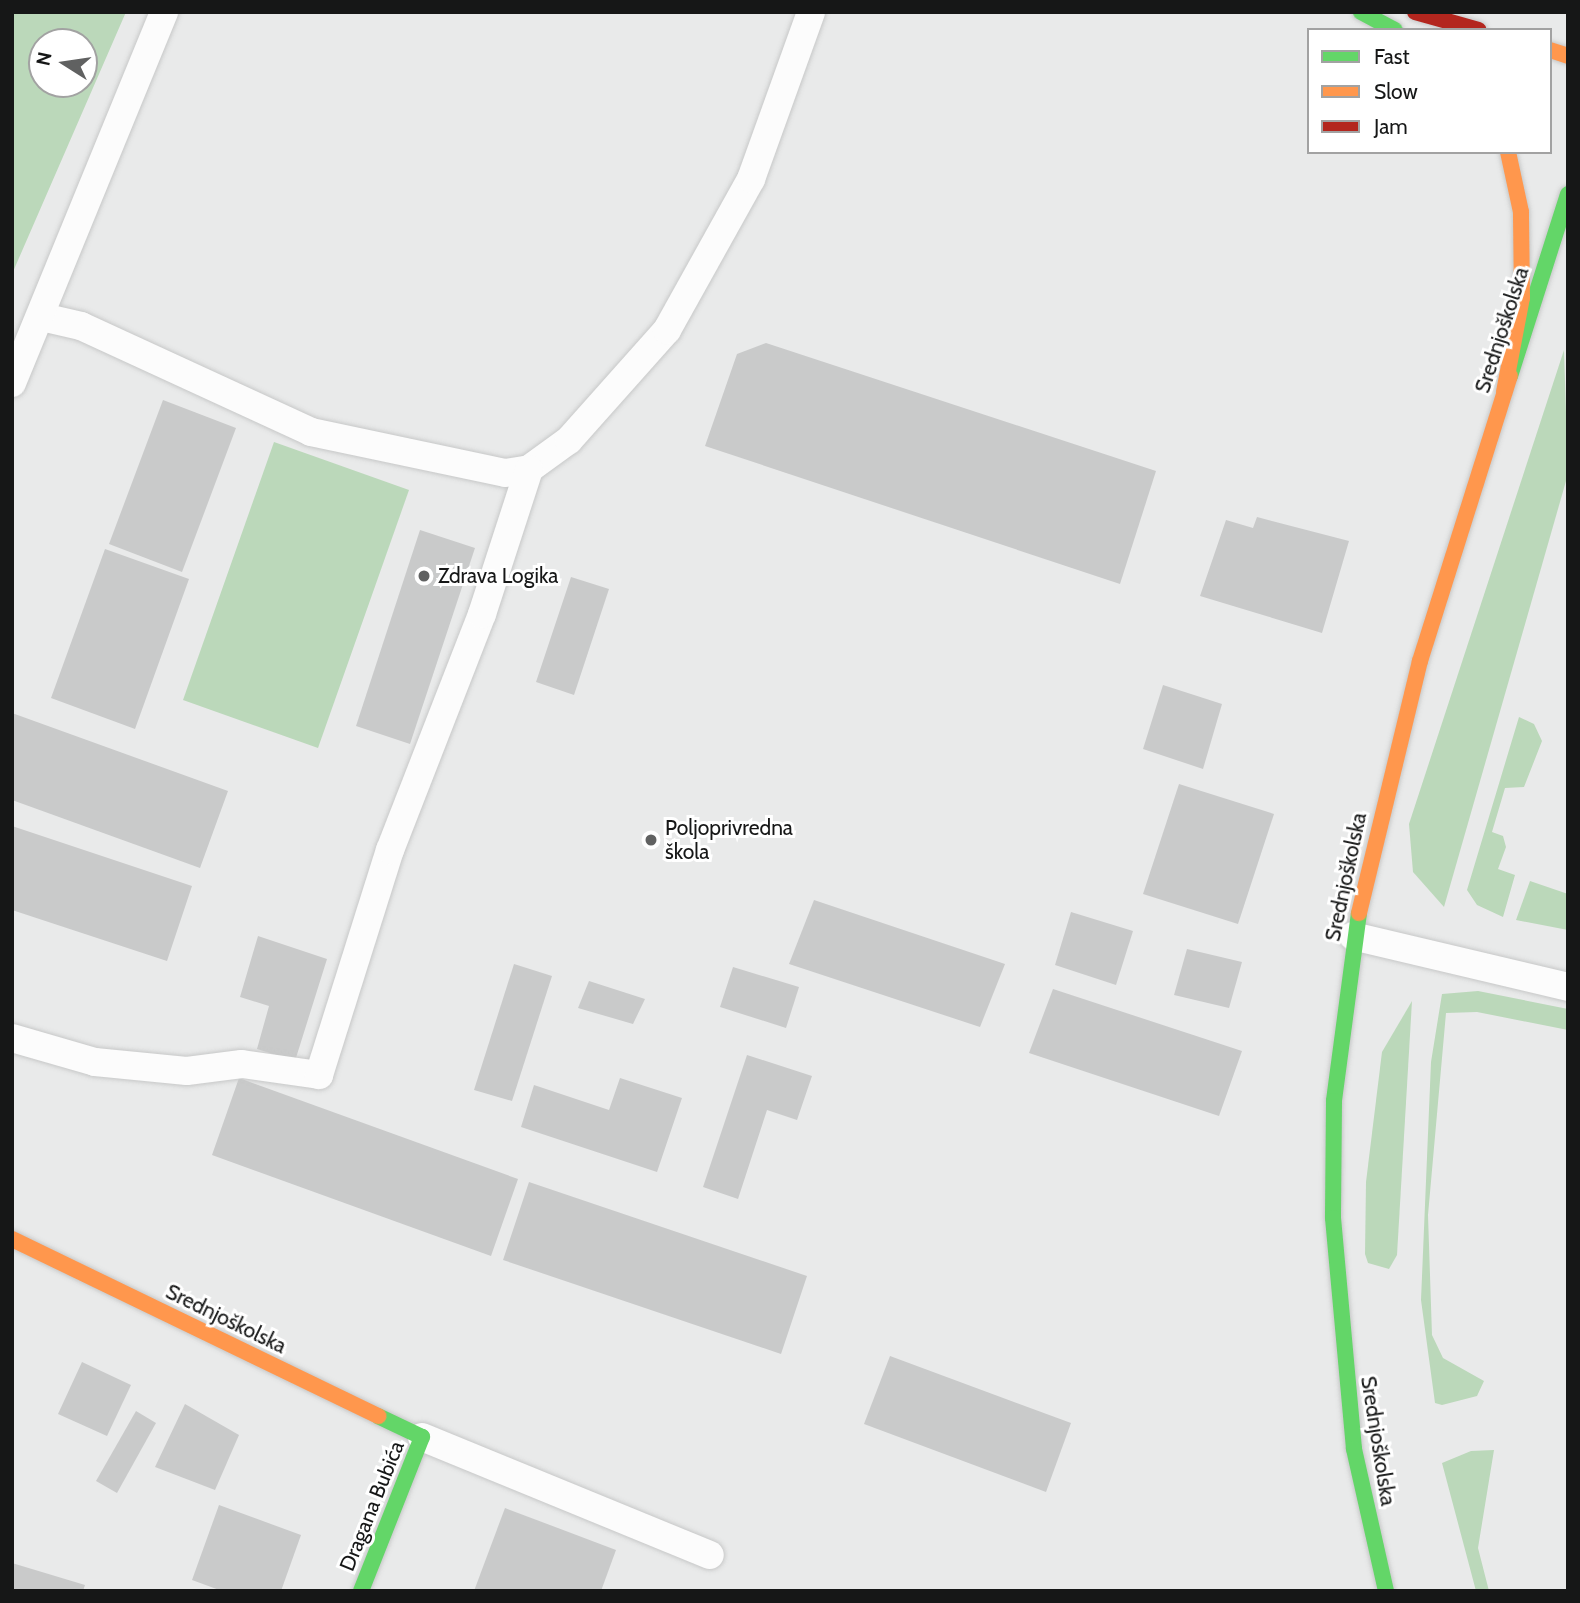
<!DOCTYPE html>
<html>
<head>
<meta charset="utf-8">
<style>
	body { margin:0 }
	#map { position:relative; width:1580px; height:1603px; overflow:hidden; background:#e9eaea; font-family:Cabin,sans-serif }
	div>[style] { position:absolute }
	.green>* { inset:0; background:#bbd8ba }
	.building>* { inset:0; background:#c9caca }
	.roads { filter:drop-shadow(0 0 2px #c7c8c8) drop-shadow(0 0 2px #c7c8c8) }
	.lane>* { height:28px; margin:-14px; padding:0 14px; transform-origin:14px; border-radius:14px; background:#fcfcfc }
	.fast>* { height:16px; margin:-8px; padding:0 8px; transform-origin:8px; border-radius:8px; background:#63d668 }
	.slow>* { height:16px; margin:-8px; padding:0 8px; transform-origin:8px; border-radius:8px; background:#ff974d }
	.jam>* { height:16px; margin:-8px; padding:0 8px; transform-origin:8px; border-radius:8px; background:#b3261e }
	.dots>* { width:19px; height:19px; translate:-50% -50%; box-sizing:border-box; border:4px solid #fff; border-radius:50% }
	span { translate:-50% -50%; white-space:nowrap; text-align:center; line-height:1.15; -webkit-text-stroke:6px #fff; paint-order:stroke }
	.street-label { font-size:21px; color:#161717 }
	.poi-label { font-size:21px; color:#161717 }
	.left { translate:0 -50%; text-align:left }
	.frame { position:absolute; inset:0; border:14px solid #161717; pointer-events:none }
	.legend { position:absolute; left:1307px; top:28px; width:245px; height:126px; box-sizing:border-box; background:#fff; border:2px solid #a2a2a2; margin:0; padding:9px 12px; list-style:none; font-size:21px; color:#161717 }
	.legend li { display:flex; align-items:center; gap:14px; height:35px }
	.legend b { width:35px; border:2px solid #a2a2a2 }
	.north { position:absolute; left:28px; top:28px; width:70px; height:70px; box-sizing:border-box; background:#fff; border:2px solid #a2a2a2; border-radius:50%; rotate:282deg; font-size:19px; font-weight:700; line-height:28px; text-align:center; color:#161717 }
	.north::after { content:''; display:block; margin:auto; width:24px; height:32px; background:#606161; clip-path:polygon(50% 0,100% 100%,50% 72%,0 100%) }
</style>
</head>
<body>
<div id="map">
	<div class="green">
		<div style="clip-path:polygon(evenodd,12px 12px,126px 12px,12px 274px,12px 12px,84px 42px,84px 84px,42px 84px,42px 42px,84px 42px)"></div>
		<div style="clip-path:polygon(1564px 350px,1568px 474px,1444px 907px,1413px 872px,1409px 824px)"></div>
		<div style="clip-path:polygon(274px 442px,409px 490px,318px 748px,183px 700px)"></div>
		<div style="clip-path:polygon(1519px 717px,1534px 724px,1542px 741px,1524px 787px,1505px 788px,1492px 832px,1503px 836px,1506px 847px,1498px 869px,1515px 875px,1503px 917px,1477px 905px,1467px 890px)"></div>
		<div style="clip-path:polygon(1530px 881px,1568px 894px,1568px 930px,1516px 920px)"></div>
		<div style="clip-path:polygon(1478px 991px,1568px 1009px,1568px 1030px,1477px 1012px,1446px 1013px,1428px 1215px,1432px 1335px,1443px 1358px,1484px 1381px,1477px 1396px,1442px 1405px,1435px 1403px,1421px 1300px,1431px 1062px,1442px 994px)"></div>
		<div style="clip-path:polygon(1412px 1001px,1397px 1255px,1389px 1269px,1368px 1263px,1365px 1254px,1366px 1182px,1382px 1052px)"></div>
		<div style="clip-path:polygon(1494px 1450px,1478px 1548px,1489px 1591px,1476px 1591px,1442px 1463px,1471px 1451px)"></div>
	</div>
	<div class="building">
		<div style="clip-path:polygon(766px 343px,1156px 471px,1120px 584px,705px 446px,737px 354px)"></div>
		<div style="clip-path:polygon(163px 400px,236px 428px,182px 572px,109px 544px)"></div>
		<div style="clip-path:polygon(1257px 517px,1349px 541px,1322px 633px,1200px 596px,1226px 520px,1253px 528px)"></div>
		<div style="clip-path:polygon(420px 530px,475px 548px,410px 744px,356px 726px)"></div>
		<div style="clip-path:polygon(105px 549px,189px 579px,135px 729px,51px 698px)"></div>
		<div style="clip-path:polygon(571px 577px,609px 589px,574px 695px,536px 682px)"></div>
		<div style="clip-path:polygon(1163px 685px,1222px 704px,1203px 769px,1143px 749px)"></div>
		<div style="clip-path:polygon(12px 713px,228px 791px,200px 868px,12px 800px)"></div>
		<div style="clip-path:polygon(1179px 784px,1274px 814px,1238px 924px,1143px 894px)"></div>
		<div style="clip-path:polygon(12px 826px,192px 886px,167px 961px,12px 910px)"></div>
		<div style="clip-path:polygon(814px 900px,1005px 964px,980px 1027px,789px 964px)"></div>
		<div style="clip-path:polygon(1071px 912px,1133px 931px,1116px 985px,1055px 965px)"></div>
		<div style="clip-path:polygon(258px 936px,327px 959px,295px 1061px,257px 1049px,269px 1006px,240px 997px)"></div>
		<div style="clip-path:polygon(1187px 949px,1242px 962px,1229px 1008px,1174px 995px)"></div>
		<div style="clip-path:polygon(514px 964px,552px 976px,512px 1101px,474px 1090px)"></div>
		<div style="clip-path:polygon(733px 967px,799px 987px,786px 1028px,720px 1007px)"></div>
		<div style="clip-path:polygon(589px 981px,645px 999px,633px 1024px,578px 1008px)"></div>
		<div style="clip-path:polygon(1053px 989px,1242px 1051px,1219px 1116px,1029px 1053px)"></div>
		<div style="clip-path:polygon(747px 1055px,812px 1076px,797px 1120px,767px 1110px,738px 1199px,703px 1187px)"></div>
		<div style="clip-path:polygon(239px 1078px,518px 1179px,491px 1256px,212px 1155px)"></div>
		<div style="clip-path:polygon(620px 1078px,682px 1098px,657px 1172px,521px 1127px,534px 1085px,609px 1110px)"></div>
		<div style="clip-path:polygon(529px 1182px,807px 1276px,781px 1354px,503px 1260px)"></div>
		<div style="clip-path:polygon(890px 1356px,1071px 1423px,1046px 1492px,864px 1424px)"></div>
		<div style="clip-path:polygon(82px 1362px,131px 1385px,107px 1436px,58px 1414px)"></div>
		<div style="clip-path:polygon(185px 1404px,239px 1435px,215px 1490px,155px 1467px)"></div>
		<div style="clip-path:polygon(136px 1411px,156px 1423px,117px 1493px,96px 1481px)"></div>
		<div style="clip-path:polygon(219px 1505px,301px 1535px,281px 1591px,222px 1591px,192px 1580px)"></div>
		<div style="clip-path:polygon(505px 1508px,616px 1550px,601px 1591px,474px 1591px)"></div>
		<div style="clip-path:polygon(12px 1563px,85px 1585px,83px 1591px,12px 1591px)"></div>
	</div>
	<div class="roads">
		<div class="lane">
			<div style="left:42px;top:317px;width:40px;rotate:13deg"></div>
			<div style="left:81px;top:326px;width:253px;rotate:24.7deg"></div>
			<div style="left:311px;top:432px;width:198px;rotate:11.9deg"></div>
			<div style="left:505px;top:473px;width:24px;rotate:-9deg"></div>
			<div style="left:529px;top:469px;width:49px;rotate:-35.9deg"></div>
			<div style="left:569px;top:440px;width:147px;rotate:-48.3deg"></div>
			<div style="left:667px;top:330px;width:173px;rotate:-60.9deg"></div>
			<div style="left:751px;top:179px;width:177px;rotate:-70.2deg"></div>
			<div style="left:12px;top:383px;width:401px;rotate:-67.7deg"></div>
			<div style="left:1353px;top:936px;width:221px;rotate:13.3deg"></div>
			<div style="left:12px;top:1038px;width:86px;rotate:16.1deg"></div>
			<div style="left:95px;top:1062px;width:92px;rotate:5.6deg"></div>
			<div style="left:187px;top:1071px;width:55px;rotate:-7.3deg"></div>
			<div style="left:242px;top:1064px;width:78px;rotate:8.1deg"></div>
			<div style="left:319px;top:1075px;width:236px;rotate:-72.5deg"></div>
			<div style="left:390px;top:850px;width:253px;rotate:-68.7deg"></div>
			<div style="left:482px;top:614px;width:152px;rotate:-72deg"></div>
			<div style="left:422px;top:1437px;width:311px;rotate:22.3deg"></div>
		</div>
		<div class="fast">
			<div style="left:1361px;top:12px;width:38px;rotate:28deg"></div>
			<div style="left:1510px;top:376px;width:191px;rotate:-72.3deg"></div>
			<div style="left:1359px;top:913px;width:190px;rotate:97.6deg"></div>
			<div style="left:1334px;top:1101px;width:117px;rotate:90.5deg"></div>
			<div style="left:1333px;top:1218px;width:232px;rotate:84.8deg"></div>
			<div style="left:1354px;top:1449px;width:146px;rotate:77.3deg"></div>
			<div style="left:361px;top:1591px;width:166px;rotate:-68.4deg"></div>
			<div style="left:422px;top:1437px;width:49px;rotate:-154.5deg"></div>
		</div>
		<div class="slow">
			<div style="left:1550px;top:50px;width:19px;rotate:18deg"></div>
			<div style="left:1504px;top:392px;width:96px;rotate:-79.2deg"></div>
			<div style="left:1522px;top:298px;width:86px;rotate:-90.7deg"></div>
			<div style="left:1521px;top:212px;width:61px;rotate:-102.2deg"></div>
			<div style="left:1359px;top:913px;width:259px;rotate:-76.4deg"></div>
			<div style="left:1420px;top:661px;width:299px;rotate:-72.5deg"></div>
			<div style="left:12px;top:1239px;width:407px;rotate:25.8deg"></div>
		</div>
		<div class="jam">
			<div style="left:1415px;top:12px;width:66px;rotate:15.7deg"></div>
		</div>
	</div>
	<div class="dots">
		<div style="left:424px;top:576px;background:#606161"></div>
		<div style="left:651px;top:840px;background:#606161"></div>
	</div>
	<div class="street-label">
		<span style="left:1502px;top:330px;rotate:-72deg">Srednjoškolska</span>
		<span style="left:1346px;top:877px;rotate:-78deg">Srednjoškolska</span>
		<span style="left:226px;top:1319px;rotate:26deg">Srednjoškolska</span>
		<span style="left:1378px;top:1441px;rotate:81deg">Srednjoškolska</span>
		<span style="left:372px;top:1506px;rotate:-68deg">Dragana Bubića</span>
	</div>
	<div class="poi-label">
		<span class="left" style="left:438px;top:576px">Zdrava Logika</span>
		<span class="left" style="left:665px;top:840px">Poljoprivredna<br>škola</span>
	</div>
	<div class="frame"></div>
	<ul class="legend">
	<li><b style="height:9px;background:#63d668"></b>Fast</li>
	<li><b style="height:9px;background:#ff974d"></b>Slow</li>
	<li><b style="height:9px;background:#b3261e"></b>Jam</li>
	</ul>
	<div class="north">N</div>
</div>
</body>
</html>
